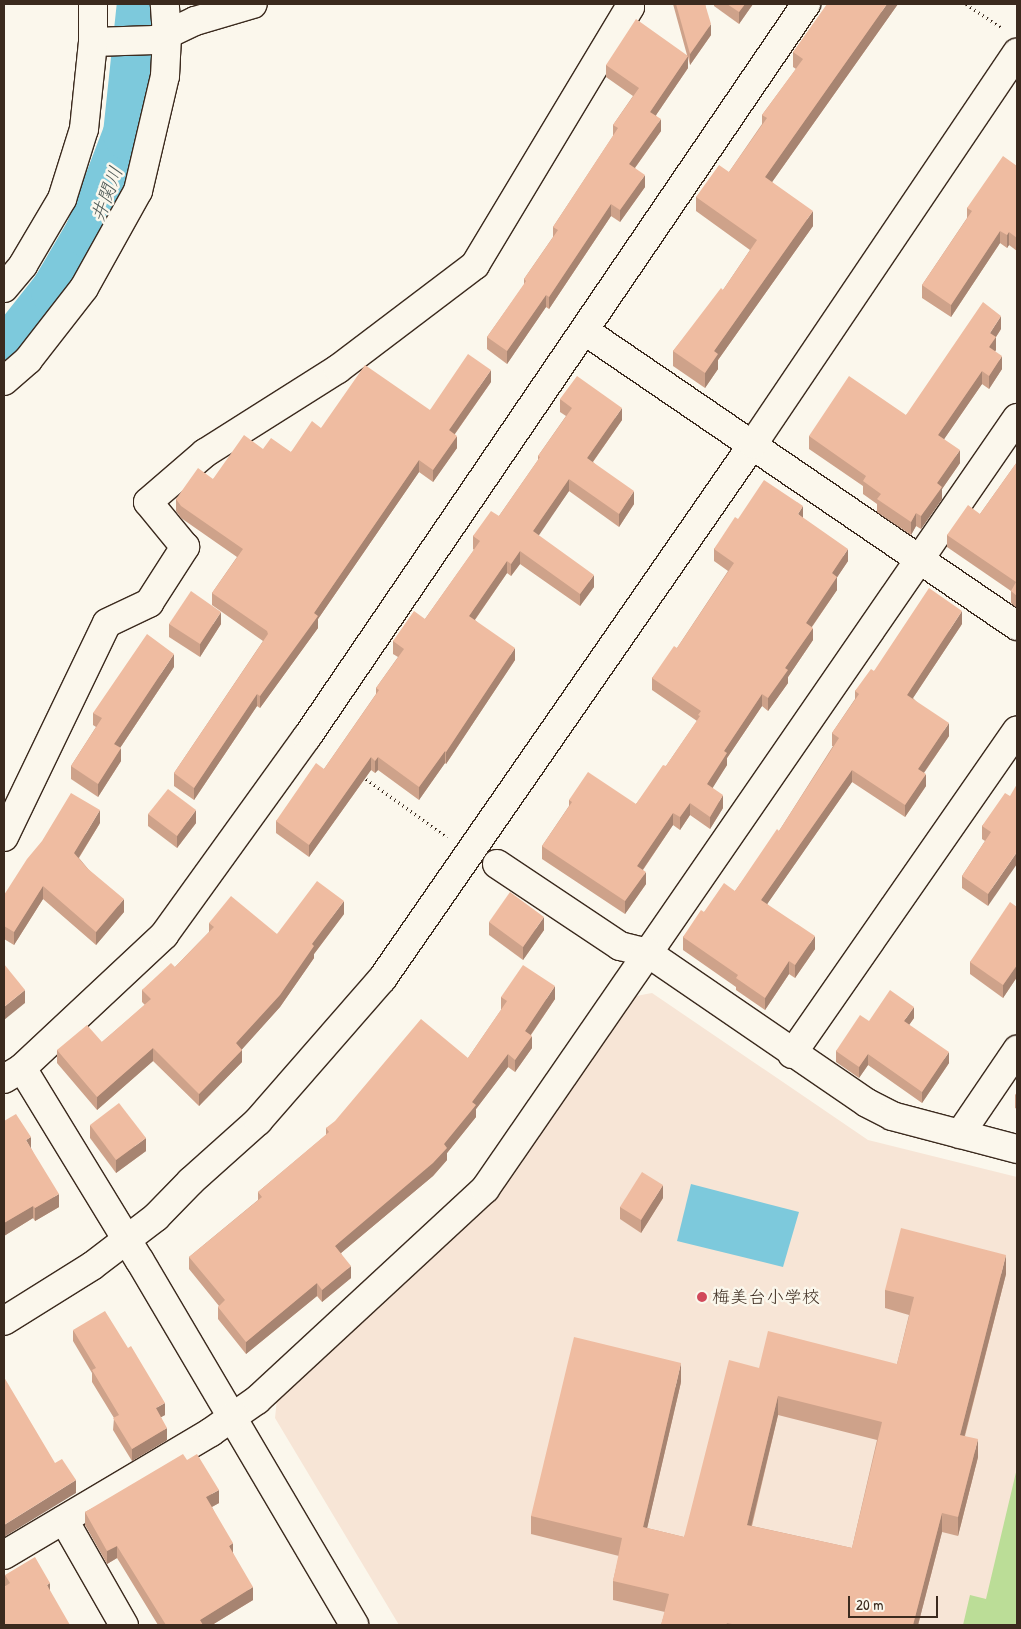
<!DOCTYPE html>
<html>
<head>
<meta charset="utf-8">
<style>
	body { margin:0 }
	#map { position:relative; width:1021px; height:1629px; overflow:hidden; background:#fbf7ec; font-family:"Patrick Hand","Klee One",sans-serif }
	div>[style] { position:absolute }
	.built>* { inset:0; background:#f7e5d6 }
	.green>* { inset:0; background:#bbdd97 }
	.water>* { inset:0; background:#7dc9dc }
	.river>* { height:54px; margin:-27px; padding:0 27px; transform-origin:27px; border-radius:27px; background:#7dc9dc }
	.path>* { height:3px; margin-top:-1.5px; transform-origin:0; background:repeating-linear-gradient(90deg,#3b2a1e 0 1px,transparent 0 5px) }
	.roads { filter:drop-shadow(1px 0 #3b2a1e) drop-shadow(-1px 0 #3b2a1e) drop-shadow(0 1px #3b2a1e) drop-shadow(0 -1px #3b2a1e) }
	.minor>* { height:28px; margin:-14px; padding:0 14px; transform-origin:14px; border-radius:14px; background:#fbf7ec }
	.wall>* { inset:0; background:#cea28a }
	.shaded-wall>* { inset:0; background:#a78471 }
	.building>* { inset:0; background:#efbca1 }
	.dots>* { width:14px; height:14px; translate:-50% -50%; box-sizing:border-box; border:2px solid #fbf7ec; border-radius:50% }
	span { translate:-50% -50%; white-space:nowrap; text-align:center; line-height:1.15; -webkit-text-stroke:5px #fbf7ec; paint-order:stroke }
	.poi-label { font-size:18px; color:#3b2a1e }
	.left { translate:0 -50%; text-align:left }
	.water-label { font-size:19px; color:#4f5a57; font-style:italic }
	.frame { position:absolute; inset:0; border:5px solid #3b2a1e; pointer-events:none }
	.scale { position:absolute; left:848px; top:1596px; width:90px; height:22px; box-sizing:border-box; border:2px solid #3b2a1e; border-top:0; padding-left:6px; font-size:15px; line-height:18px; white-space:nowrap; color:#3b2a1e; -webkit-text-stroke:4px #fbf7ec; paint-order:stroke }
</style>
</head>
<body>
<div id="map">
	<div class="built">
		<div style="clip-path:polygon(652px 993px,868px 1140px,1017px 1177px,1017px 1625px,399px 1625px,275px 1418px,277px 1399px,498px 1196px,636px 996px)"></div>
	</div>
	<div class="green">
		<div style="clip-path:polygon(1017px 1468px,1017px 1625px,963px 1625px,970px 1595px,986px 1599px)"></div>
	</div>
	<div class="water">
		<div style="clip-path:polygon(691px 1184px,799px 1212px,783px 1267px,677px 1241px)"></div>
	</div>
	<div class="river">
		<div style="left:4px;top:359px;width:87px;rotate:-51.5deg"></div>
		<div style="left:58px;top:291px;width:67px;rotate:-59.6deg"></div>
		<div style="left:92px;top:233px;width:106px;rotate:-69deg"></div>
		<div style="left:130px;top:134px;width:131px;rotate:-83.9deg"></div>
	</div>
	<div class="path">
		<div style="left:966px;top:4px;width:43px;rotate:33.7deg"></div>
		<div style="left:362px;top:776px;width:105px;rotate:35.7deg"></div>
	</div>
	<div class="roads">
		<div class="minor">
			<div style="left:93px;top:42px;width:62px;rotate:-1.8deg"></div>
			<div style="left:155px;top:40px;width:44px;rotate:-25.4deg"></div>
			<div style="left:195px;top:21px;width:60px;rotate:-16.3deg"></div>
			<div style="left:4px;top:288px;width:30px;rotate:-50deg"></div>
			<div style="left:23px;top:265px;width:77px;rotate:-59.4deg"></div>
			<div style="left:62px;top:199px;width:73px;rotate:-72.6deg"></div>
			<div style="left:84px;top:129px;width:87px;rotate:-84.1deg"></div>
			<div style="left:93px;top:42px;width:38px;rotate:-90deg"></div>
			<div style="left:585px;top:331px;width:523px;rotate:34.33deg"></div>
			<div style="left:4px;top:381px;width:32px;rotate:-41deg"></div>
			<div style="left:28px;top:360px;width:91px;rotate:-52.1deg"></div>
			<div style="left:84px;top:288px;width:111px;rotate:-60.9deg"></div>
			<div style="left:138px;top:191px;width:118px;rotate:-76.8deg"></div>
			<div style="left:165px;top:76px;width:40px;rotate:-87.1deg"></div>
			<div style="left:167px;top:36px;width:32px;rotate:-94deg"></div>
			<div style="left:4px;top:837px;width:237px;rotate:-64.3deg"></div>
			<div style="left:107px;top:623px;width:47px;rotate:-25.5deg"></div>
			<div style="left:149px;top:603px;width:67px;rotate:-57.3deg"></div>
			<div style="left:185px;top:547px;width:58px;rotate:-129.4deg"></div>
			<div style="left:148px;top:502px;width:75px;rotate:-40.7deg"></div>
			<div style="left:205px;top:453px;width:157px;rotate:-32.3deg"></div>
			<div style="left:338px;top:369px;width:172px;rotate:-37.2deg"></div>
			<div style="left:475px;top:265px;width:301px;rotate:-59deg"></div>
			<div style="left:630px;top:7px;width:3px;rotate:-108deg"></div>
			<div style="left:497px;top:864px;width:148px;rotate:33.7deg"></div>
			<div style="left:620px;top:946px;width:29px;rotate:14deg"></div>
			<div style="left:648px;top:953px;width:650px;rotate:-55.41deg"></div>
			<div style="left:792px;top:1054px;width:394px;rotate:-55.2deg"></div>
			<div style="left:22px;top:1068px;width:226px;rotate:58.6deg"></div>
			<div style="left:140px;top:1261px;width:422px;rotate:59.5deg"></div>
			<div style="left:4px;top:1079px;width:21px;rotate:-31deg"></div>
			<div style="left:22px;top:1068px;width:195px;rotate:-43.1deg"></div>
			<div style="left:164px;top:935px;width:244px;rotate:-54.2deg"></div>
			<div style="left:307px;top:737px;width:887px;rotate:-55.75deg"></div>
			<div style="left:960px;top:1134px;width:102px;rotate:-55.8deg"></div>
			<div style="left:4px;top:1321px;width:104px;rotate:-32deg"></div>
			<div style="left:92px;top:1266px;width:81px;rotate:-37.4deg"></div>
			<div style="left:156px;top:1217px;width:50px;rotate:-45.8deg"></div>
			<div style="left:191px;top:1181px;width:90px;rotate:-41.8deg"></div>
			<div style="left:258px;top:1121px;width:189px;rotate:-48.9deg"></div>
			<div style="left:382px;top:979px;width:651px;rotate:-55.26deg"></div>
			<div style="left:753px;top:444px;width:472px;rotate:-56deg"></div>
			<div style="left:64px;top:1520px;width:121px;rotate:60.3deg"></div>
			<div style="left:4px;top:1555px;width:241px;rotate:-30.7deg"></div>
			<div style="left:211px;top:1432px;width:56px;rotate:-34.8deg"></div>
			<div style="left:257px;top:1400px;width:311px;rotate:-42.8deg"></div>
			<div style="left:485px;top:1189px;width:287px;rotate:-55.4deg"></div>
			<div style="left:648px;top:953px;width:265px;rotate:34.4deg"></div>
			<div style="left:867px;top:1103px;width:28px;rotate:27deg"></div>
			<div style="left:892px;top:1116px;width:129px;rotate:14.8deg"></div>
		</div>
	</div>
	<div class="wall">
		<div style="clip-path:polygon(673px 4px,705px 4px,711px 35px,690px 65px,688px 57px,688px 68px,656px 115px,661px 131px,635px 168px,645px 187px,620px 222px,611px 216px,549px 309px,546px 307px,507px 364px,487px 349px,487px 337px,524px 285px,524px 279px,553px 237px,553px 227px,613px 136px,613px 125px,633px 96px,606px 77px,606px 65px,687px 55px)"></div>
		<div style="clip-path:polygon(714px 4px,753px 4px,739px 24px,714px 6px)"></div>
		<div style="clip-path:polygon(898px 4px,772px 182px,813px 226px,718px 360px,718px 369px,705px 388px,673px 366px,673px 351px,723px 290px,750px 250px,696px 211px,696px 197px,729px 172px,762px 124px,762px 115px,796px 69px,793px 67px,793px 52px)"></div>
		<div style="clip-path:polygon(1017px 166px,1017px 251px,1009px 245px,1007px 248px,1000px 243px,951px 317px,922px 298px,922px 285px,967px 218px,967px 208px)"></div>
		<div style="clip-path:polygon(1001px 329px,996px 337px,996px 350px,995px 351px,1002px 369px,989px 389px,982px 384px,944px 439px,960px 463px,942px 489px,942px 499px,921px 529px,916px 526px,911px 535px,877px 512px,877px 504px,863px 494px,863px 486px,809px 449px,809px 436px,906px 415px)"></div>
		<div style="clip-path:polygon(491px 382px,455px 434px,457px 448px,433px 482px,419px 472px,318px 619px,318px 628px,260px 708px,257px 706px,194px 800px,174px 786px,174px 773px,263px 641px,212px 605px,212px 593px,237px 557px,181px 518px,176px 511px,176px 499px,213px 479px,263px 449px,291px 452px,321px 428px,430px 410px)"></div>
		<div style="clip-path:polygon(560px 399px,622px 420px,593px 462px,634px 504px,619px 527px,569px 491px,538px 535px,594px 587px,580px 606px,520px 564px,511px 576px,507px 573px,475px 620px,515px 660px,446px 764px,445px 763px,419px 800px,378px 770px,375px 773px,371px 770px,309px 857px,276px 833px,276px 821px,324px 769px,376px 694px,376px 688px,398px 657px,393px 654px,393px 641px,425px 619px,474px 550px,473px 549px,473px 536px,499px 516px,538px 460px,538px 456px,566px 416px,560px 412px)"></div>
		<div style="clip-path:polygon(1017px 462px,1017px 608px,1011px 603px,1011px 591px,947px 547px,947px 535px,980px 514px)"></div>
		<div style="clip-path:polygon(803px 518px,848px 561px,837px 577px,837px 590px,812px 627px,813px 640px,788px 677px,788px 683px,768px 711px,762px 706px,727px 758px,727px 765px,712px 788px,723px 808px,710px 829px,690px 815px,680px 830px,673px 825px,643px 870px,646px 884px,625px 914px,542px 859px,542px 846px,569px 806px,569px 800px,636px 804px,666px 766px,697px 721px,652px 690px,652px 678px,677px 648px,728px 571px,714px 561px,714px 549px,738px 519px)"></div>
		<div style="clip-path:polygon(169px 624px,221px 624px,200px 657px,169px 637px)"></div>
		<div style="clip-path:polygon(962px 624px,913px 698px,949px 736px,924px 773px,926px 786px,905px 817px,852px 782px,767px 904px,815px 949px,795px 978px,789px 974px,765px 1010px,736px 990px,736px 987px,683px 950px,683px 937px,704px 912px,735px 891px,779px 831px,833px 746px,832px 746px,832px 733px,855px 699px,855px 691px,874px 671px)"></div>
		<div style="clip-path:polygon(174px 667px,120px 748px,121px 761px,98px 797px,71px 779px,71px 766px,96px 727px,93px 725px,93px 713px)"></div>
		<div style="clip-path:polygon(1010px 796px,988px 906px,962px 888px,962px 876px,985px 841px,982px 839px,982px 826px)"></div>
		<div style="clip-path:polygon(148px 814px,196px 823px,177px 848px,148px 826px)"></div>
		<div style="clip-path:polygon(100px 823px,79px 858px,124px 912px,96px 945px,43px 899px,14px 945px,4px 939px,4px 895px)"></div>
		<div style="clip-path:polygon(1017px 907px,1017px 977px,1003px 998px,970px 974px,970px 962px)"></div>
		<div style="clip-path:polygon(344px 914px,314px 954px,314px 958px,280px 1007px,242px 1049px,242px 1062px,199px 1106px,153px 1061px,97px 1110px,57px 1063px,57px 1050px,102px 1042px,145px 1005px,142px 1002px,142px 990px,175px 967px,209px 932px,209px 923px,277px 934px)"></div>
		<div style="clip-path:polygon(489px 922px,544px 930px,523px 960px,489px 935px)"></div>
		<div style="clip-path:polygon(501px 997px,555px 999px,531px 1035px,532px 1048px,515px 1072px,508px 1067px,476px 1109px,476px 1117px,447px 1153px,447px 1160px,433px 1176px,341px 1253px,351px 1278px,322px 1302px,317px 1296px,246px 1354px,218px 1319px,218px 1307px,219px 1306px,189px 1269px,189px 1257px,258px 1200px,258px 1192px,326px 1135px,326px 1128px,468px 1058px,501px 1010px)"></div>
		<div style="clip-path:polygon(914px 1018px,909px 1025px,949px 1063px,922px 1103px,868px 1065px,859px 1078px,836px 1062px,836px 1051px,869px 1021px)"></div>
		<div style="clip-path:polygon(1017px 1092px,1017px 1109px,1015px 1108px,1015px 1095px)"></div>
		<div style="clip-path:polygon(4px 1121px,31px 1148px,59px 1207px,35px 1221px,33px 1218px,4px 1236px)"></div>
		<div style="clip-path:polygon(90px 1125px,146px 1151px,116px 1173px,90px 1138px)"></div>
		<div style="clip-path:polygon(663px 1198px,641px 1233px,620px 1219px,620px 1207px)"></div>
		<div style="clip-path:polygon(evenodd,1006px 1274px,965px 1436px,978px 1457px,958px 1536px,942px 1532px,918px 1625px,661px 1625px,665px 1612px,613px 1600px,613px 1581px,619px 1556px,531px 1534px,531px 1516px,681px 1382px,647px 1528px,684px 1537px,759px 1368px,897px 1364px,909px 1315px,885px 1308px,885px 1290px,1006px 1274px,778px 1415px,877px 1440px,852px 1548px,752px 1526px,778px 1415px)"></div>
		<div style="clip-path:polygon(73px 1330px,165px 1415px,161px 1417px,167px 1440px,132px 1461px,113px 1430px,114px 1418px,92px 1382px,92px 1373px,73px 1341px)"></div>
		<div style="clip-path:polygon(187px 1460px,219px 1503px,212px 1507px,233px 1553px,253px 1600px,212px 1625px,158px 1625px,117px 1558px,107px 1564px,85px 1525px,85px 1512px)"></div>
		<div style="clip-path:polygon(5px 1575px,50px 1591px,5px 1586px)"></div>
	</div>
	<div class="shaded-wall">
		<div style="clip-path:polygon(745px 4px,753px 4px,739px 24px,739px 12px)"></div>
		<div style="clip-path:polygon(887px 4px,898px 4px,765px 192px,765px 177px)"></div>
		<div style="clip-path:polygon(711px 24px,711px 35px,690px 65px,690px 54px)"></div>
		<div style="clip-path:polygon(688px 56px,688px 68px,650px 124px,650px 112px)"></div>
		<div style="clip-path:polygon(661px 119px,661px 131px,629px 176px,629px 164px)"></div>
		<div style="clip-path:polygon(645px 175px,645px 187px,620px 222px,620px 210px)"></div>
		<div style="clip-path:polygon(611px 204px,611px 216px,549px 309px,549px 297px)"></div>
		<div style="clip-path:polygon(813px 211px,813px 226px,718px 360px,718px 369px,705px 388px,705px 373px,714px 351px)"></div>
		<div style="clip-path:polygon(1000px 231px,1000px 243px,951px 317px,951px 305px)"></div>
		<div style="clip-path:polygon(1009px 232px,1009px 245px,1007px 248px,1007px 235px)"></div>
		<div style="clip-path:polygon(546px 295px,546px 307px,507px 364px,507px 351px)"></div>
		<div style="clip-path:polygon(1001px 316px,1001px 329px,990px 346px,990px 333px)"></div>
		<div style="clip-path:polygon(996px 337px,996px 350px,989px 360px,989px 347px)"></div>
		<div style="clip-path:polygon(1002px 356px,1002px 369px,989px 389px,989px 376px)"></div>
		<div style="clip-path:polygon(491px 370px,491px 382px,449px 442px,449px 430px)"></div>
		<div style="clip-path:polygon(982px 371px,982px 384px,938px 448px,938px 435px)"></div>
		<div style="clip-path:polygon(622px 408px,622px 420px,587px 470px,587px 458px)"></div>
		<div style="clip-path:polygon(457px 436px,457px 448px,433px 482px,433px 470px)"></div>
		<div style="clip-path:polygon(960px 450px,960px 463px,942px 489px,942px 499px,921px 529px,921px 516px,937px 483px)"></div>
		<div style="clip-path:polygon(419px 460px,419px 472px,318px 619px,318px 628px,260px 708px,260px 696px,314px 613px)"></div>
		<div style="clip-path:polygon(569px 479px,569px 491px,533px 544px,533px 531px)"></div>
		<div style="clip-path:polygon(634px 491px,634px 504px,619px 527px,619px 514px)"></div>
		<div style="clip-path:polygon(803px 506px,803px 519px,798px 514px)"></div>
		<div style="clip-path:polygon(916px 513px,916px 526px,911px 535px,911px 522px)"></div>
		<div style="clip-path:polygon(848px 549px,848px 561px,834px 582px,837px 577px,837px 590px,806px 635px,806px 623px,832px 573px)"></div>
		<div style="clip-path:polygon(520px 551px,520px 564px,511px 576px,511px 564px)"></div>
		<div style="clip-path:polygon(507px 561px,507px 573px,469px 628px,469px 616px)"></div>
		<div style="clip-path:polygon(594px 575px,594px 587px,580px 606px,580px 594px)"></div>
		<div style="clip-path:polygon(962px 611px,962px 624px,907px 707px,907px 695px)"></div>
		<div style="clip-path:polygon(221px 612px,221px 624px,200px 657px,200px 644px)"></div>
		<div style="clip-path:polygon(813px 628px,813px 640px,788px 677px,788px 683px,768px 711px,768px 698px,785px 668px)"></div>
		<div style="clip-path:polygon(515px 648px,515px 660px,446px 764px,446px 752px)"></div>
		<div style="clip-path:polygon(174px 654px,174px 667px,114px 757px,114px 744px)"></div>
		<div style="clip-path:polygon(257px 694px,257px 706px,194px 800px,194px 788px)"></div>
		<div style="clip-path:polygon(762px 694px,762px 706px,727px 758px,727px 765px,707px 797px,707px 784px,724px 751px)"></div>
		<div style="clip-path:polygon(949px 723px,949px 736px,918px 781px,918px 769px)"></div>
		<div style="clip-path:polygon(121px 748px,121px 761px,98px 797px,98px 784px)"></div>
		<div style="clip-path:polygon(445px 751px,445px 763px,419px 800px,419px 787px)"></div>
		<div style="clip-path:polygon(371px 757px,371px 770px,309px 857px,309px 845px)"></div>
		<div style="clip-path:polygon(378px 757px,378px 770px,375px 773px,375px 761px)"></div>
		<div style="clip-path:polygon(852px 770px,852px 782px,761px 913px,761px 900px)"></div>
		<div style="clip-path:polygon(926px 774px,926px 786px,905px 817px,905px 805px)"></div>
		<div style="clip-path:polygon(723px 795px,723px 808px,710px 829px,710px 817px)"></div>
		<div style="clip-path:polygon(690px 803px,690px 815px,680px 830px,680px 817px)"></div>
		<div style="clip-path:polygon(100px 810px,100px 823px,74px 865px,74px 853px)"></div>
		<div style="clip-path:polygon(196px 810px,196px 823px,177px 848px,177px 836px)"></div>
		<div style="clip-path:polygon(673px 813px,673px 825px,637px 878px,637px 866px)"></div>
		<div style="clip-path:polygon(1017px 852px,1017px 864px,988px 906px,988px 894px)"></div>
		<div style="clip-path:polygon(646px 872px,646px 884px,625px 914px,625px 901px)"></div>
		<div style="clip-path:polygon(43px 886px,43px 899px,14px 945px,14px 932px)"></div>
		<div style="clip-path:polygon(124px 899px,124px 912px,96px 945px,96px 932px)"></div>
		<div style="clip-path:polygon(344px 901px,344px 914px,314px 954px,314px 958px,280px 1007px,236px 1056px,236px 1043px)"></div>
		<div style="clip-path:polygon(544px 917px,544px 930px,523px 960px,523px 947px)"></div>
		<div style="clip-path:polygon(815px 936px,815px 949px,795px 978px,795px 965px)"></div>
		<div style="clip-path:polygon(789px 961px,789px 974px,765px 1010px,765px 998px)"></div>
		<div style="clip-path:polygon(1017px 965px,1017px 977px,1003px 998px,1003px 985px)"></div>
		<div style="clip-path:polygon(555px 986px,555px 999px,525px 1043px,525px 1031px)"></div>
		<div style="clip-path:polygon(25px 990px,25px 1003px,4px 1020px,4px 1007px)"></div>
		<div style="clip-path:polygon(914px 1007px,914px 1018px,904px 1032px,904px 1021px)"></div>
		<div style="clip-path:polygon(532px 1036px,532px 1048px,515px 1072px,515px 1060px)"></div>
		<div style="clip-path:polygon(153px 1048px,153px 1061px,97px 1110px,97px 1097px)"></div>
		<div style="clip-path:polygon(242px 1050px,242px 1062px,199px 1106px,199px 1094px)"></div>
		<div style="clip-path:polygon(949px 1052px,949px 1063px,922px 1103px,922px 1092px)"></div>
		<div style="clip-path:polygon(508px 1054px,508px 1067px,476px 1109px,476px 1117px,447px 1153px,447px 1160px,433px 1176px,335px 1258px,335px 1246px,444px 1144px,472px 1102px)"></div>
		<div style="clip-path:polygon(868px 1054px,868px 1065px,859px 1078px,859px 1067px)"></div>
		<div style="clip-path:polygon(31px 1137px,31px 1149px,26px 1140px)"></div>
		<div style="clip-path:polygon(146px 1138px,146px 1151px,116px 1173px,116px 1160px)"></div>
		<div style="clip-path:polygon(663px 1185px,663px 1198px,641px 1233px,641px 1220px)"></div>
		<div style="clip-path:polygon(59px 1194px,59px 1207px,35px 1221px,35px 1208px)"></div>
		<div style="clip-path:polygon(33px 1206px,33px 1218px,4px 1236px,4px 1223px)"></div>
		<div style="clip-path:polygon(1006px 1255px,1006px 1274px,960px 1453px,960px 1435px)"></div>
		<div style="clip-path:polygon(351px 1266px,351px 1278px,322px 1302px,322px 1290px)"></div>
		<div style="clip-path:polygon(317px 1283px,317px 1296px,246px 1354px,246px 1342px)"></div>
		<div style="clip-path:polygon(681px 1363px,681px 1382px,643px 1546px,643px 1527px)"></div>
		<div style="clip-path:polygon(778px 1396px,778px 1415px,747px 1543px,747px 1525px)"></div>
		<div style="clip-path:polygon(165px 1403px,165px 1415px,156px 1420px,156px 1408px)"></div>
		<div style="clip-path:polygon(167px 1428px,167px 1440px,132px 1461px,132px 1449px)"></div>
		<div style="clip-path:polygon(978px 1439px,978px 1457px,958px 1536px,958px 1517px)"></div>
		<div style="clip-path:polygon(76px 1480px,76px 1493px,4px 1537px,4px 1525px)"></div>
		<div style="clip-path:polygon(219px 1490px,219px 1503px,206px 1510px,206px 1497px)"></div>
		<div style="clip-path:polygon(942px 1513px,942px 1532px,918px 1625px,913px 1625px)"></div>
		<div style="clip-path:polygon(233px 1543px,233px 1556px,229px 1546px)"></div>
		<div style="clip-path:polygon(117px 1546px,117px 1558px,107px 1564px,107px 1551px)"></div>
		<div style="clip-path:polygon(50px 1583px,50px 1595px,47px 1585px)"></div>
		<div style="clip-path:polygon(253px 1587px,253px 1600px,212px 1625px,200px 1625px,200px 1620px)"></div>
	</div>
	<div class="building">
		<div style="clip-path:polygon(676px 4px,705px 4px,711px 24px,690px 54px)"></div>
		<div style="clip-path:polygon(727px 4px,745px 4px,739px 12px)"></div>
		<div style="clip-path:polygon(827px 4px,887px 4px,765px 177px,813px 211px,714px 351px,718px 354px,705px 373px,673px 351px,721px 288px,723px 290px,757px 240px,696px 197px,719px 165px,729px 172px,767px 118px,762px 115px,803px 59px,793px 52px)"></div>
		<div style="clip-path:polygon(636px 19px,688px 56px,650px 112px,661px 119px,629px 164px,645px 175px,620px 210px,611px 204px,549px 297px,546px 295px,507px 351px,487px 337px,526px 281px,524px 279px,558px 230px,553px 227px,618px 128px,613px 125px,639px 88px,606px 65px)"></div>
		<div style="clip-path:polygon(1003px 156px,1017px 166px,1017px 238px,1009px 232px,1007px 235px,1000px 231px,951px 305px,922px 285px,972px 211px,967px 208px)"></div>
		<div style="clip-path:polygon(983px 302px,1001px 316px,990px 333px,996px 337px,989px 347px,1002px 356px,989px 376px,982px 371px,938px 435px,960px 450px,937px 483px,942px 487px,921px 516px,916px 513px,911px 522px,877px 499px,881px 494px,863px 481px,866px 476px,809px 436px,849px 376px,906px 415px)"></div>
		<div style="clip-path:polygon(468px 354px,491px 370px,449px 430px,457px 436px,433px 470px,419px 460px,314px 613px,318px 616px,260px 696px,257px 694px,194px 788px,174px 773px,268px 634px,267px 631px,212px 593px,243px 549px,181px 506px,176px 499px,198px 468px,213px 479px,244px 435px,263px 449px,271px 438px,291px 452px,312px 421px,321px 428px,365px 365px,430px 410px)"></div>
		<div style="clip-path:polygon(577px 376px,622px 408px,587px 458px,634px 491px,619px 514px,569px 479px,533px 531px,594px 575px,580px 594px,520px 551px,511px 564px,507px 561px,469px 616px,515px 648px,446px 752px,445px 751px,419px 787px,378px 757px,375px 761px,371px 757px,309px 845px,276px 821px,316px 763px,324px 769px,379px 690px,376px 688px,404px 649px,393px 641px,414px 611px,425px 619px,480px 541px,473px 536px,491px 511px,499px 516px,540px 457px,538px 456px,572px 408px,560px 399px)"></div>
		<div style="clip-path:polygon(1017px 462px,1017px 596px,1011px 591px,1016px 582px,947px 535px,968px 505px,980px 514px)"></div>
		<div style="clip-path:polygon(764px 480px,803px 506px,798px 514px,848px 549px,832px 573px,837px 577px,806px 623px,813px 628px,785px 668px,788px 670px,768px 698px,762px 694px,724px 751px,727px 753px,707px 784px,723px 795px,710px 817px,690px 803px,680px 817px,673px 813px,637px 866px,646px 872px,625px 901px,542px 846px,572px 802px,569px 800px,588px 772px,636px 804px,663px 765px,666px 766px,700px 716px,698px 715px,701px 711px,652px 678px,674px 646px,677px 648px,734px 563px,714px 549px,735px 517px,738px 519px)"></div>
		<div style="clip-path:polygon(929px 588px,962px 611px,907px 695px,949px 723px,918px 769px,926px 774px,905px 805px,852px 770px,761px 900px,815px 936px,795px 965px,789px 961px,765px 998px,736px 978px,738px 975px,683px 937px,701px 910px,704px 912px,724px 883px,735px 891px,777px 829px,779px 831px,839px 738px,832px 733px,859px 694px,855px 691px,871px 669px,874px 671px)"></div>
		<div style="clip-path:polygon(191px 591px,221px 612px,200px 644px,169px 624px)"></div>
		<div style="clip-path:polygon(147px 634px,174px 654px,114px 744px,121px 748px,98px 784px,71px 766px,102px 718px,93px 713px)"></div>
		<div style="clip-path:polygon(1017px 784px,1017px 852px,988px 894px,962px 876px,991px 832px,982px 826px,1005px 793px,1010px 796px)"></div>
		<div style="clip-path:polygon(168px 789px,196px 810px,177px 836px,148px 814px)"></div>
		<div style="clip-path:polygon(71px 793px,100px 810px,74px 853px,87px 868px,124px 899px,96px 932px,43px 886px,14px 932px,4px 926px,4px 895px,27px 859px,42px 841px)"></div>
		<div style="clip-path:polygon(317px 881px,344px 901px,312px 944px,314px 946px,280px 995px,236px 1043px,242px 1050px,199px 1094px,153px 1048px,97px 1097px,57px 1050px,87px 1025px,102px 1042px,151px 999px,142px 990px,171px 963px,175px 967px,214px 927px,209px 923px,231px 896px,277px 934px)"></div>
		<div style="clip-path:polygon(510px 892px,544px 917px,523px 947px,489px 922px)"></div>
		<div style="clip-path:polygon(1010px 902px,1017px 907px,1017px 965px,1003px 985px,970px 962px)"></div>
		<div style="clip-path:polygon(4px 964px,25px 990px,4px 1007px)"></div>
		<div style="clip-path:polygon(523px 965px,555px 986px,525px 1031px,532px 1036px,515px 1060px,508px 1054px,472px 1102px,476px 1105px,444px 1144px,447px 1148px,433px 1163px,335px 1246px,351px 1266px,322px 1290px,317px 1283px,246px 1342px,218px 1307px,225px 1300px,189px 1257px,262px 1197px,258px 1192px,329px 1132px,326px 1128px,335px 1121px,421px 1019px,468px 1058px,507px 1001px,501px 997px)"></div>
		<div style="clip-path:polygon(890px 990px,914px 1007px,904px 1021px,949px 1052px,922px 1092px,868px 1054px,859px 1067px,836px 1051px,860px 1015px,869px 1021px)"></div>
		<div style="clip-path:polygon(119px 1103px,146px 1138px,116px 1160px,90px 1125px)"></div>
		<div style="clip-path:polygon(16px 1114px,31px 1137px,26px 1140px,59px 1194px,35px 1208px,33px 1206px,4px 1223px,4px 1121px)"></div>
		<div style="clip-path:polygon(642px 1172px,663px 1185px,641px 1220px,620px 1207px)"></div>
		<div style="clip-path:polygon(evenodd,901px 1228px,1006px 1255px,960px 1435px,978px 1439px,958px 1517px,942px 1513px,913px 1625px,737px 1625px,727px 1623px,726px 1625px,661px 1625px,669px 1594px,613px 1581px,622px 1538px,531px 1516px,574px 1337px,681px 1363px,643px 1527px,684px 1537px,729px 1360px,759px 1368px,768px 1331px,897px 1364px,914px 1297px,885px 1290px,901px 1228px,778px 1396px,882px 1422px,852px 1548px,747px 1525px,778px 1396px)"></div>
		<div style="clip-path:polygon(105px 1311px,128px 1348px,131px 1346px,165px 1403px,156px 1408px,167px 1428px,132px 1449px,113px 1418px,119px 1415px,92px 1370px,96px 1368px,73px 1330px)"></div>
		<div style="clip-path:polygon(4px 1377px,55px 1463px,62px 1459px,76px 1480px,4px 1525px)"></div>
		<div style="clip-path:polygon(183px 1454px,187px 1460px,197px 1454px,219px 1490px,206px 1497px,233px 1543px,229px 1546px,253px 1587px,200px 1620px,203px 1625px,166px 1625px,117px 1546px,107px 1551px,85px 1512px)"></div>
		<div style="clip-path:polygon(35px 1557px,50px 1583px,47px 1585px,70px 1625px,4px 1625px,4px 1587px,10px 1583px,5px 1575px)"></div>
	</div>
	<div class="dots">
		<div style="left:702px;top:1297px;background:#d1495b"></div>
	</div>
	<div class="poi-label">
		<span class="left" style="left:712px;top:1297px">梅美台小学校</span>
	</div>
	<div class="water-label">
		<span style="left:107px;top:194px;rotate:-69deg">井関川</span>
	</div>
	<div class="frame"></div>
	<div class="scale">20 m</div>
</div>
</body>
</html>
